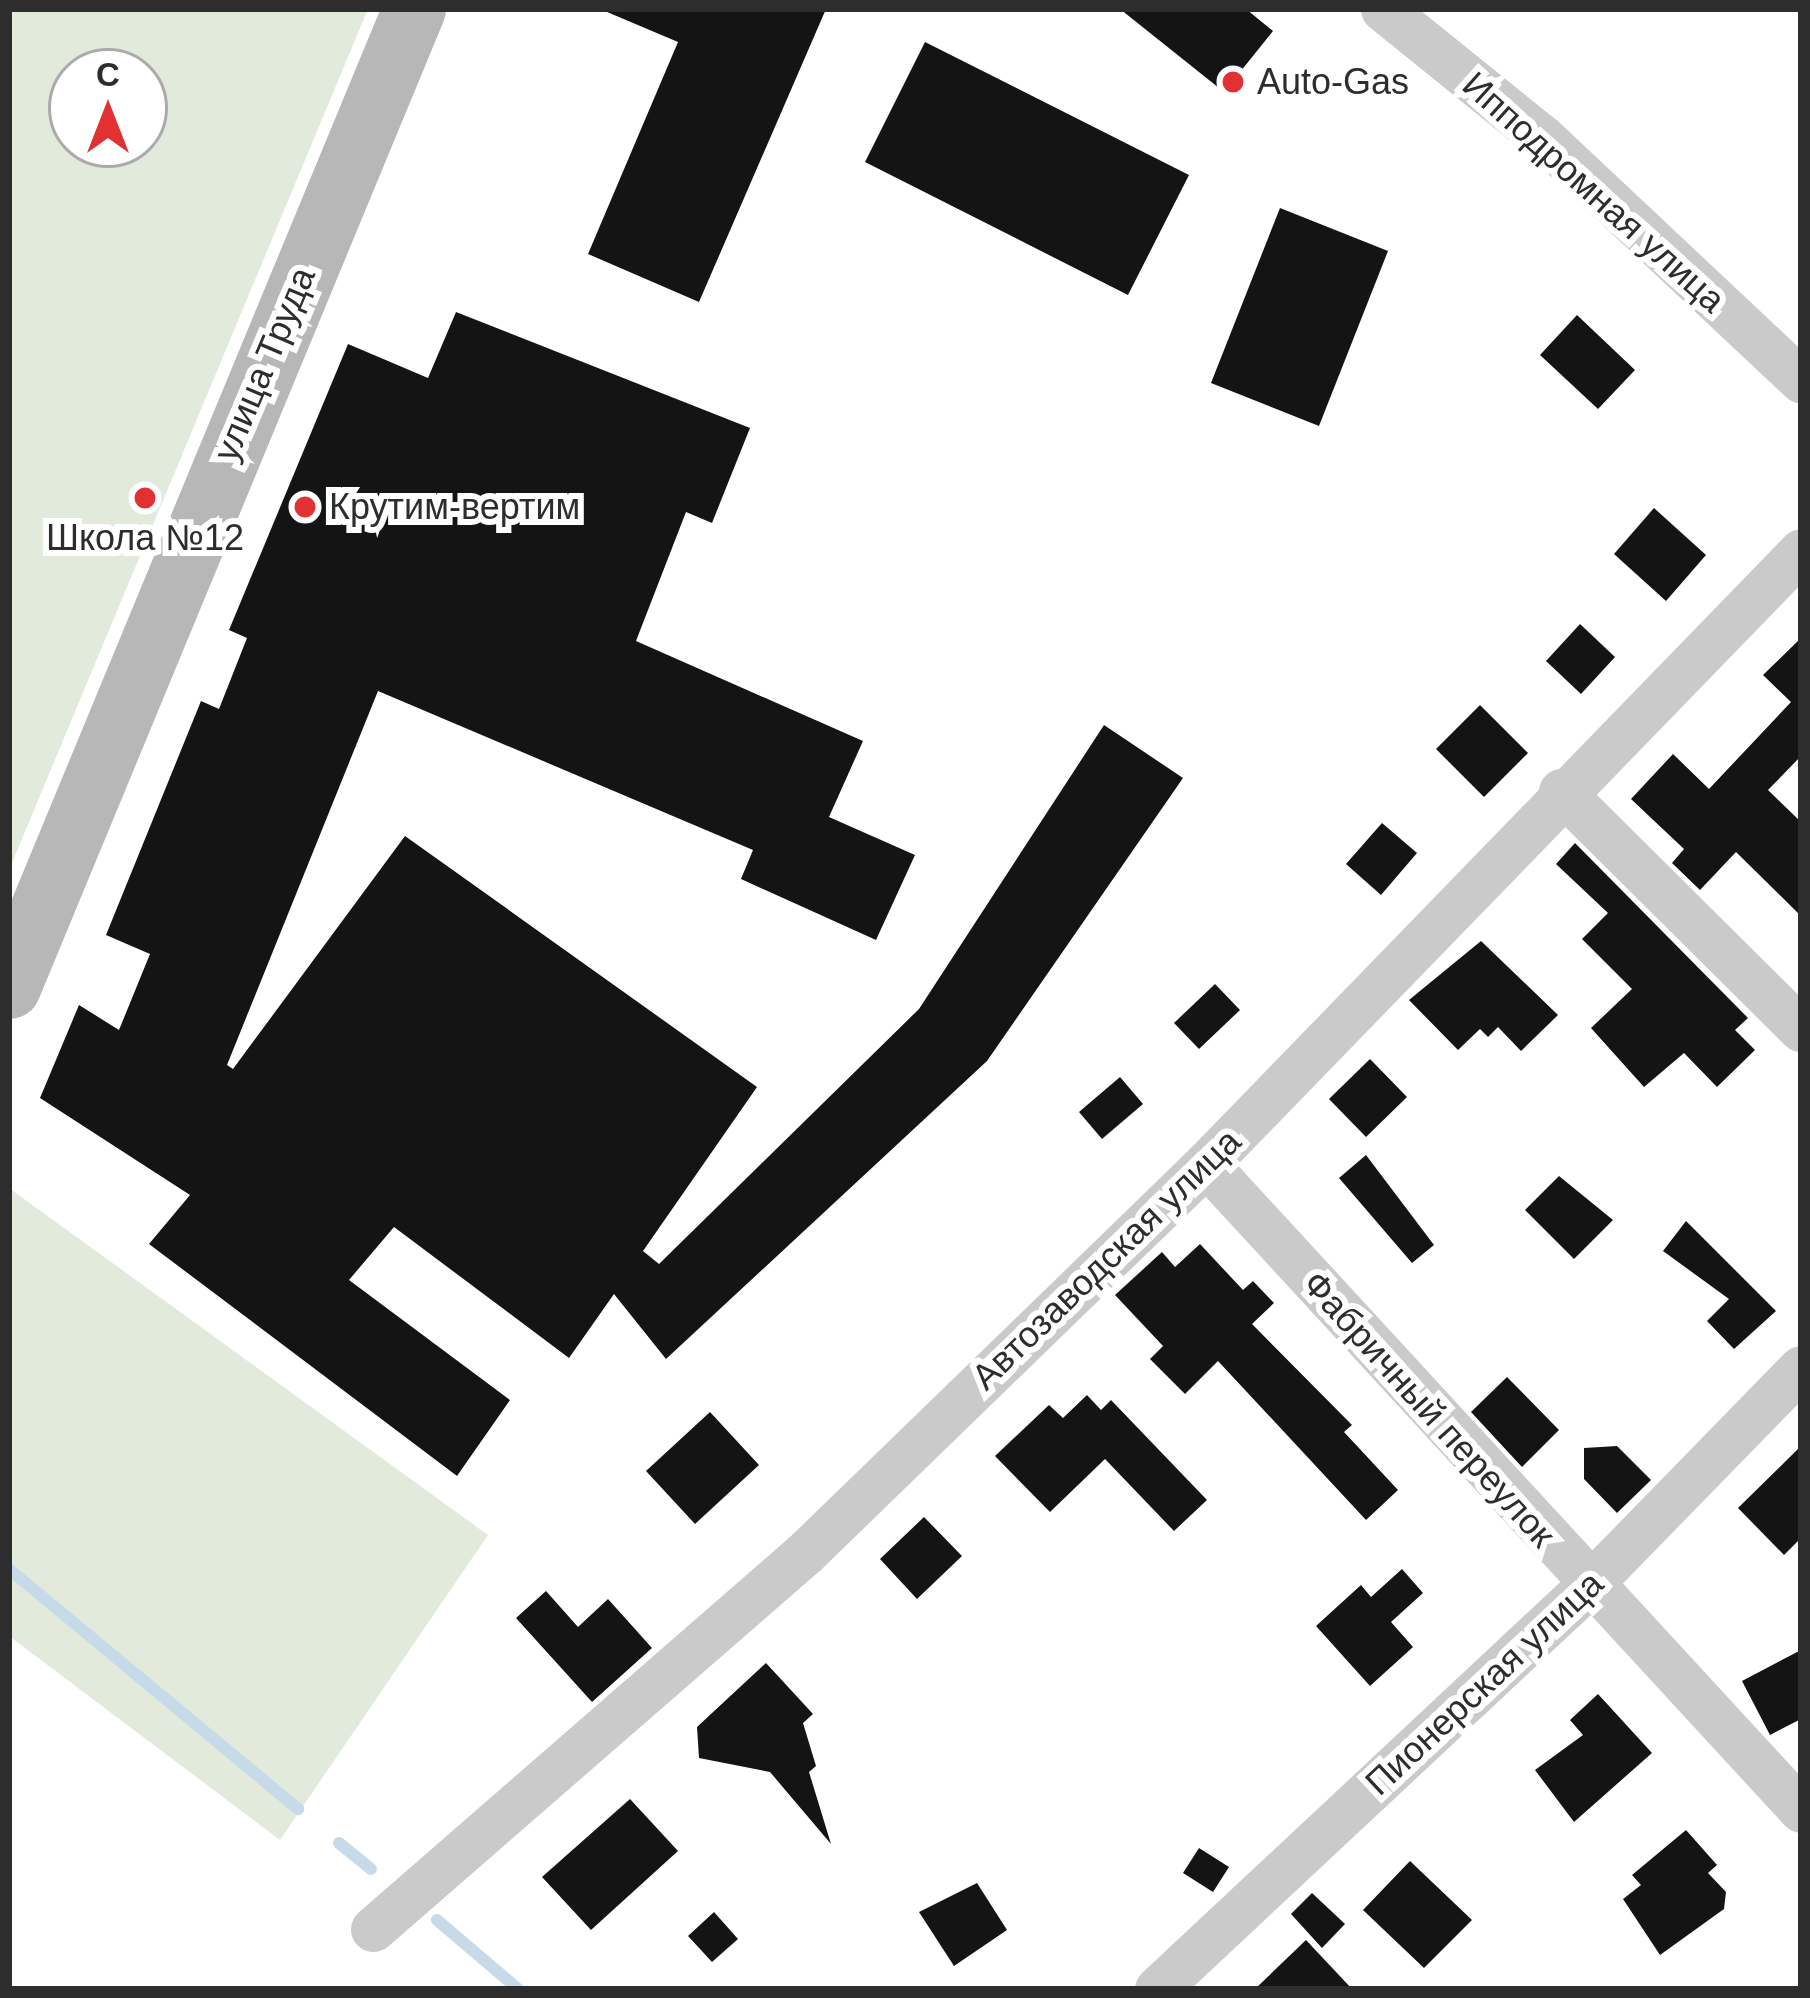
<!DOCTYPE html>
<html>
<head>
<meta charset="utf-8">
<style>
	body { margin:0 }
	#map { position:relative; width:1810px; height:1998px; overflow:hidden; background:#fff; font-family:Helvetica,sans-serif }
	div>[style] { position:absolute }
	.green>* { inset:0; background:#e2ebdb }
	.stream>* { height:12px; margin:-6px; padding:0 6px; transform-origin:6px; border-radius:6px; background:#c7daea }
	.building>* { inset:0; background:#141414 }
	.street>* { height:45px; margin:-22.5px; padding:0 22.5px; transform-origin:22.5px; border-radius:22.5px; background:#cacaca }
	.secondary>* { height:63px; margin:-31.5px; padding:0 31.5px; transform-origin:31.5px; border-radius:31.5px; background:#b7b7b7 }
	.dots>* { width:33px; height:33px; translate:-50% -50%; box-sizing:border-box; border:6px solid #fff; border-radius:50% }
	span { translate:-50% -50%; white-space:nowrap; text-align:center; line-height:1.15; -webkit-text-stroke:12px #fff; paint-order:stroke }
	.poi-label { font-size:36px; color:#2d2d2d }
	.left { translate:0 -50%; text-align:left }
	.street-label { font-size:36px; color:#2d2d2d }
	.frame { position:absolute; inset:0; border:12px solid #2d2d2d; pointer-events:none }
	.north { position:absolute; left:48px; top:48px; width:120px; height:120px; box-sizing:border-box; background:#fff; border:3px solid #ababab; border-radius:50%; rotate:0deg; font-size:33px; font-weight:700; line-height:48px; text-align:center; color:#2d2d2d }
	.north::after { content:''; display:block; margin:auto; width:42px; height:54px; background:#e23132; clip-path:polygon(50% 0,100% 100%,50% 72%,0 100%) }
</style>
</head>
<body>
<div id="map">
	<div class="green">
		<div style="clip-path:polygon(evenodd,9px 9px,368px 9px,9px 870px,9px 9px,72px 72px,144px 72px,144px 144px,72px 144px,72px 72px)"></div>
		<div style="clip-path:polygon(9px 1188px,488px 1535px,280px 1840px,9px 1636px)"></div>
	</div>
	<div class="stream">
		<div style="left:9px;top:1569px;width:376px;rotate:39.7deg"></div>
		<div style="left:339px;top:1843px;width:41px;rotate:39.1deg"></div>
		<div style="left:437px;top:1920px;width:106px;rotate:40.4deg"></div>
	</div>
	<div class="building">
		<div style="clip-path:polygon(600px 9px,826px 9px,699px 302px,588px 254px,678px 42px)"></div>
		<div style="clip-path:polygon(1120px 9px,1246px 9px,1273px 31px,1224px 92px)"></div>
		<div style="clip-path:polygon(925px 42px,1189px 175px,1128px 295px,865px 162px)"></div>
		<div style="clip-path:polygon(1280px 208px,1388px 251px,1319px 426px,1211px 383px)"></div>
		<div style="clip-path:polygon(456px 312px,750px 428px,712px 523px,686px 512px,636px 641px,863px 741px,829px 817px,915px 855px,876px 940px,741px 879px,753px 850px,378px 691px,227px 1065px,233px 1069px,405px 836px,757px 1087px,643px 1251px,659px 1264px,919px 1009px,1104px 725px,1183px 778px,987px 1061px,666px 1359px,614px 1294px,569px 1358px,394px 1227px,349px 1280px,510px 1400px,457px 1476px,149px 1244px,190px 1195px,40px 1098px,79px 1005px,119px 1030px,150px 954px,106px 935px,201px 701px,219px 709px,247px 638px,229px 630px,348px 344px,428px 378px)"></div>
		<div style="clip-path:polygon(1577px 315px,1635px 370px,1598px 409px,1540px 355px)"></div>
		<div style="clip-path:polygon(1654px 508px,1706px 555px,1666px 601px,1614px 554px)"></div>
		<div style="clip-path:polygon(1580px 624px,1615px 657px,1581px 694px,1546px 661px)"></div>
		<div style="clip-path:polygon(1801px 638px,1801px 756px,1768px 790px,1801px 822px,1801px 916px,1736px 852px,1700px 890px,1672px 863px,1684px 849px,1631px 799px,1673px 754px,1709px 789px,1791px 702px,1763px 675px)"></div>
		<div style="clip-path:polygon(1480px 705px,1528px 753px,1484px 797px,1436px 749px)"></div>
		<div style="clip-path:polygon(1382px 823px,1417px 853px,1381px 895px,1346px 864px)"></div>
		<div style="clip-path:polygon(1575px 843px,1748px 1018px,1735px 1030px,1755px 1050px,1717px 1087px,1684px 1053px,1644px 1087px,1591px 1028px,1632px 989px,1582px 939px,1608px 913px,1556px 864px)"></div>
		<div style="clip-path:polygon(1481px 941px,1558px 1015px,1521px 1051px,1498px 1027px,1488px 1037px,1480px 1029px,1458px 1050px,1409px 1000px)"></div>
		<div style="clip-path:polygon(1215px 984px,1240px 1010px,1199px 1049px,1174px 1023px)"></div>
		<div style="clip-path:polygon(1370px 1059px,1407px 1097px,1366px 1137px,1329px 1099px)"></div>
		<div style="clip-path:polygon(1120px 1077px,1143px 1104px,1102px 1139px,1079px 1112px)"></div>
		<div style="clip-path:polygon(1366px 1155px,1434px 1245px,1412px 1263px,1339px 1178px)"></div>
		<div style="clip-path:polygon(1559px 1176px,1613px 1220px,1574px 1259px,1525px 1210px)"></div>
		<div style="clip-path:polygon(1686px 1221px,1776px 1311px,1734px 1349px,1707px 1321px,1729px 1299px,1663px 1251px)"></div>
		<div style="clip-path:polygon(1200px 1244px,1243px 1290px,1253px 1281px,1274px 1303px,1252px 1324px,1352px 1425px,1344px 1432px,1398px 1490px,1366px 1520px,1218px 1361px,1185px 1394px,1150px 1359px,1163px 1346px,1115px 1295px,1162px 1252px,1175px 1267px)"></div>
		<div style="clip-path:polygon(1507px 1377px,1559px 1430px,1522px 1467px,1471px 1412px)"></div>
		<div style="clip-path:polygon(1087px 1395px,1101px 1410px,1111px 1400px,1207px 1500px,1174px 1531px,1105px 1459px,1050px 1512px,995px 1456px,1049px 1405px,1063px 1418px)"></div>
		<div style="clip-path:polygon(710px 1412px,759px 1465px,695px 1524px,646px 1471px)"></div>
		<div style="clip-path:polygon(1617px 1446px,1651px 1480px,1617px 1513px,1584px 1479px,1584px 1448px)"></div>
		<div style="clip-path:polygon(1801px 1446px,1801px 1538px,1784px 1555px,1738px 1508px)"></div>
		<div style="clip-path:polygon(924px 1517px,962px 1556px,917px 1599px,880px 1559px)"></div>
		<div style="clip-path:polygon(1402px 1569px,1423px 1593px,1391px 1622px,1413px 1647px,1370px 1686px,1316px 1626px,1361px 1585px,1371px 1597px)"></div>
		<div style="clip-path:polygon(546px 1591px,578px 1627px,608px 1599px,652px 1648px,592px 1702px,516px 1618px)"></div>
		<div style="clip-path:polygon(1801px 1650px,1801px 1719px,1770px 1735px,1742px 1681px)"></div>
		<div style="clip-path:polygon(766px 1663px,813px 1714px,803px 1723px,816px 1766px,809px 1772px,831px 1844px,770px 1772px,699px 1758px,697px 1727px)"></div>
		<div style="clip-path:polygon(1598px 1694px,1652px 1753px,1574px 1822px,1535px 1770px,1583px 1735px,1570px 1720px)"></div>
		<div style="clip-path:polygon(630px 1799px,678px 1851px,591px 1930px,542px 1877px)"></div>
		<div style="clip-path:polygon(1686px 1830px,1717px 1865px,1708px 1873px,1726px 1892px,1724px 1909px,1660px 1955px,1623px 1899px,1641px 1885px,1632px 1875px)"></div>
		<div style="clip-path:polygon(1199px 1848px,1229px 1867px,1213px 1892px,1183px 1873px)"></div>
		<div style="clip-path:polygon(1410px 1861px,1472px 1920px,1424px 1968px,1363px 1910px)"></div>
		<div style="clip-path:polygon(977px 1883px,1007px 1930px,954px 1966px,919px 1912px)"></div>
		<div style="clip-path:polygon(1312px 1893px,1345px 1924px,1322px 1948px,1291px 1914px)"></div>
		<div style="clip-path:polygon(714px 1912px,738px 1939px,712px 1962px,688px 1936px)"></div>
		<div style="clip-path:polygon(1306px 1940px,1352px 1989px,1255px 1989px)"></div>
	</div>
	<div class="street">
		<div style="left:1383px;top:9px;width:206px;rotate:38.9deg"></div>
		<div style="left:1543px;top:138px;width:354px;rotate:43.2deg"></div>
		<div style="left:1561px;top:791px;width:338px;rotate:44.8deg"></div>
		<div style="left:1206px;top:1164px;width:878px;rotate:47.35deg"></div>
		<div style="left:373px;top:1929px;width:573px;rotate:-41.04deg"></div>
		<div style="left:805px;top:1553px;width:559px;rotate:-44.13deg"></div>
		<div style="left:1206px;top:1164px;width:854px;rotate:-45.85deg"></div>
		<div style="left:1157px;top:1989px;width:591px;rotate:-43.08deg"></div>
		<div style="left:1589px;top:1585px;width:303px;rotate:-45.7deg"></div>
	</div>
	<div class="secondary">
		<div style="left:9px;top:987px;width:1059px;rotate:-67.51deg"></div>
	</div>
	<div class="dots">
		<div style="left:1233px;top:82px;background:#e23132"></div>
		<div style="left:145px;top:498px;background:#e23132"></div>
		<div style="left:305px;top:507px;background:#e23132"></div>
	</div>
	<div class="poi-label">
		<span class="left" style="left:1257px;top:82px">Auto-Gas</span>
		<span class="left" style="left:329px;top:507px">Крутим-вертим</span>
		<span style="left:145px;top:538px">Школа №12</span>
	</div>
	<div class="street-label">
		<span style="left:1594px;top:192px;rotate:42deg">Ипподромная улица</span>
		<span style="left:264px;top:364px;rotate:-67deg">улица Труда</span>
		<span style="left:1106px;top:1259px;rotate:-44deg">Автозаводская улица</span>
		<span style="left:1429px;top:1409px;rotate:48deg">Фабричный переулок</span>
		<span style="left:1484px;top:1683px;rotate:-43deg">Пионерская улица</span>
	</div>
	<div class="frame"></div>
	<div class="north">С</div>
</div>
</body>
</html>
